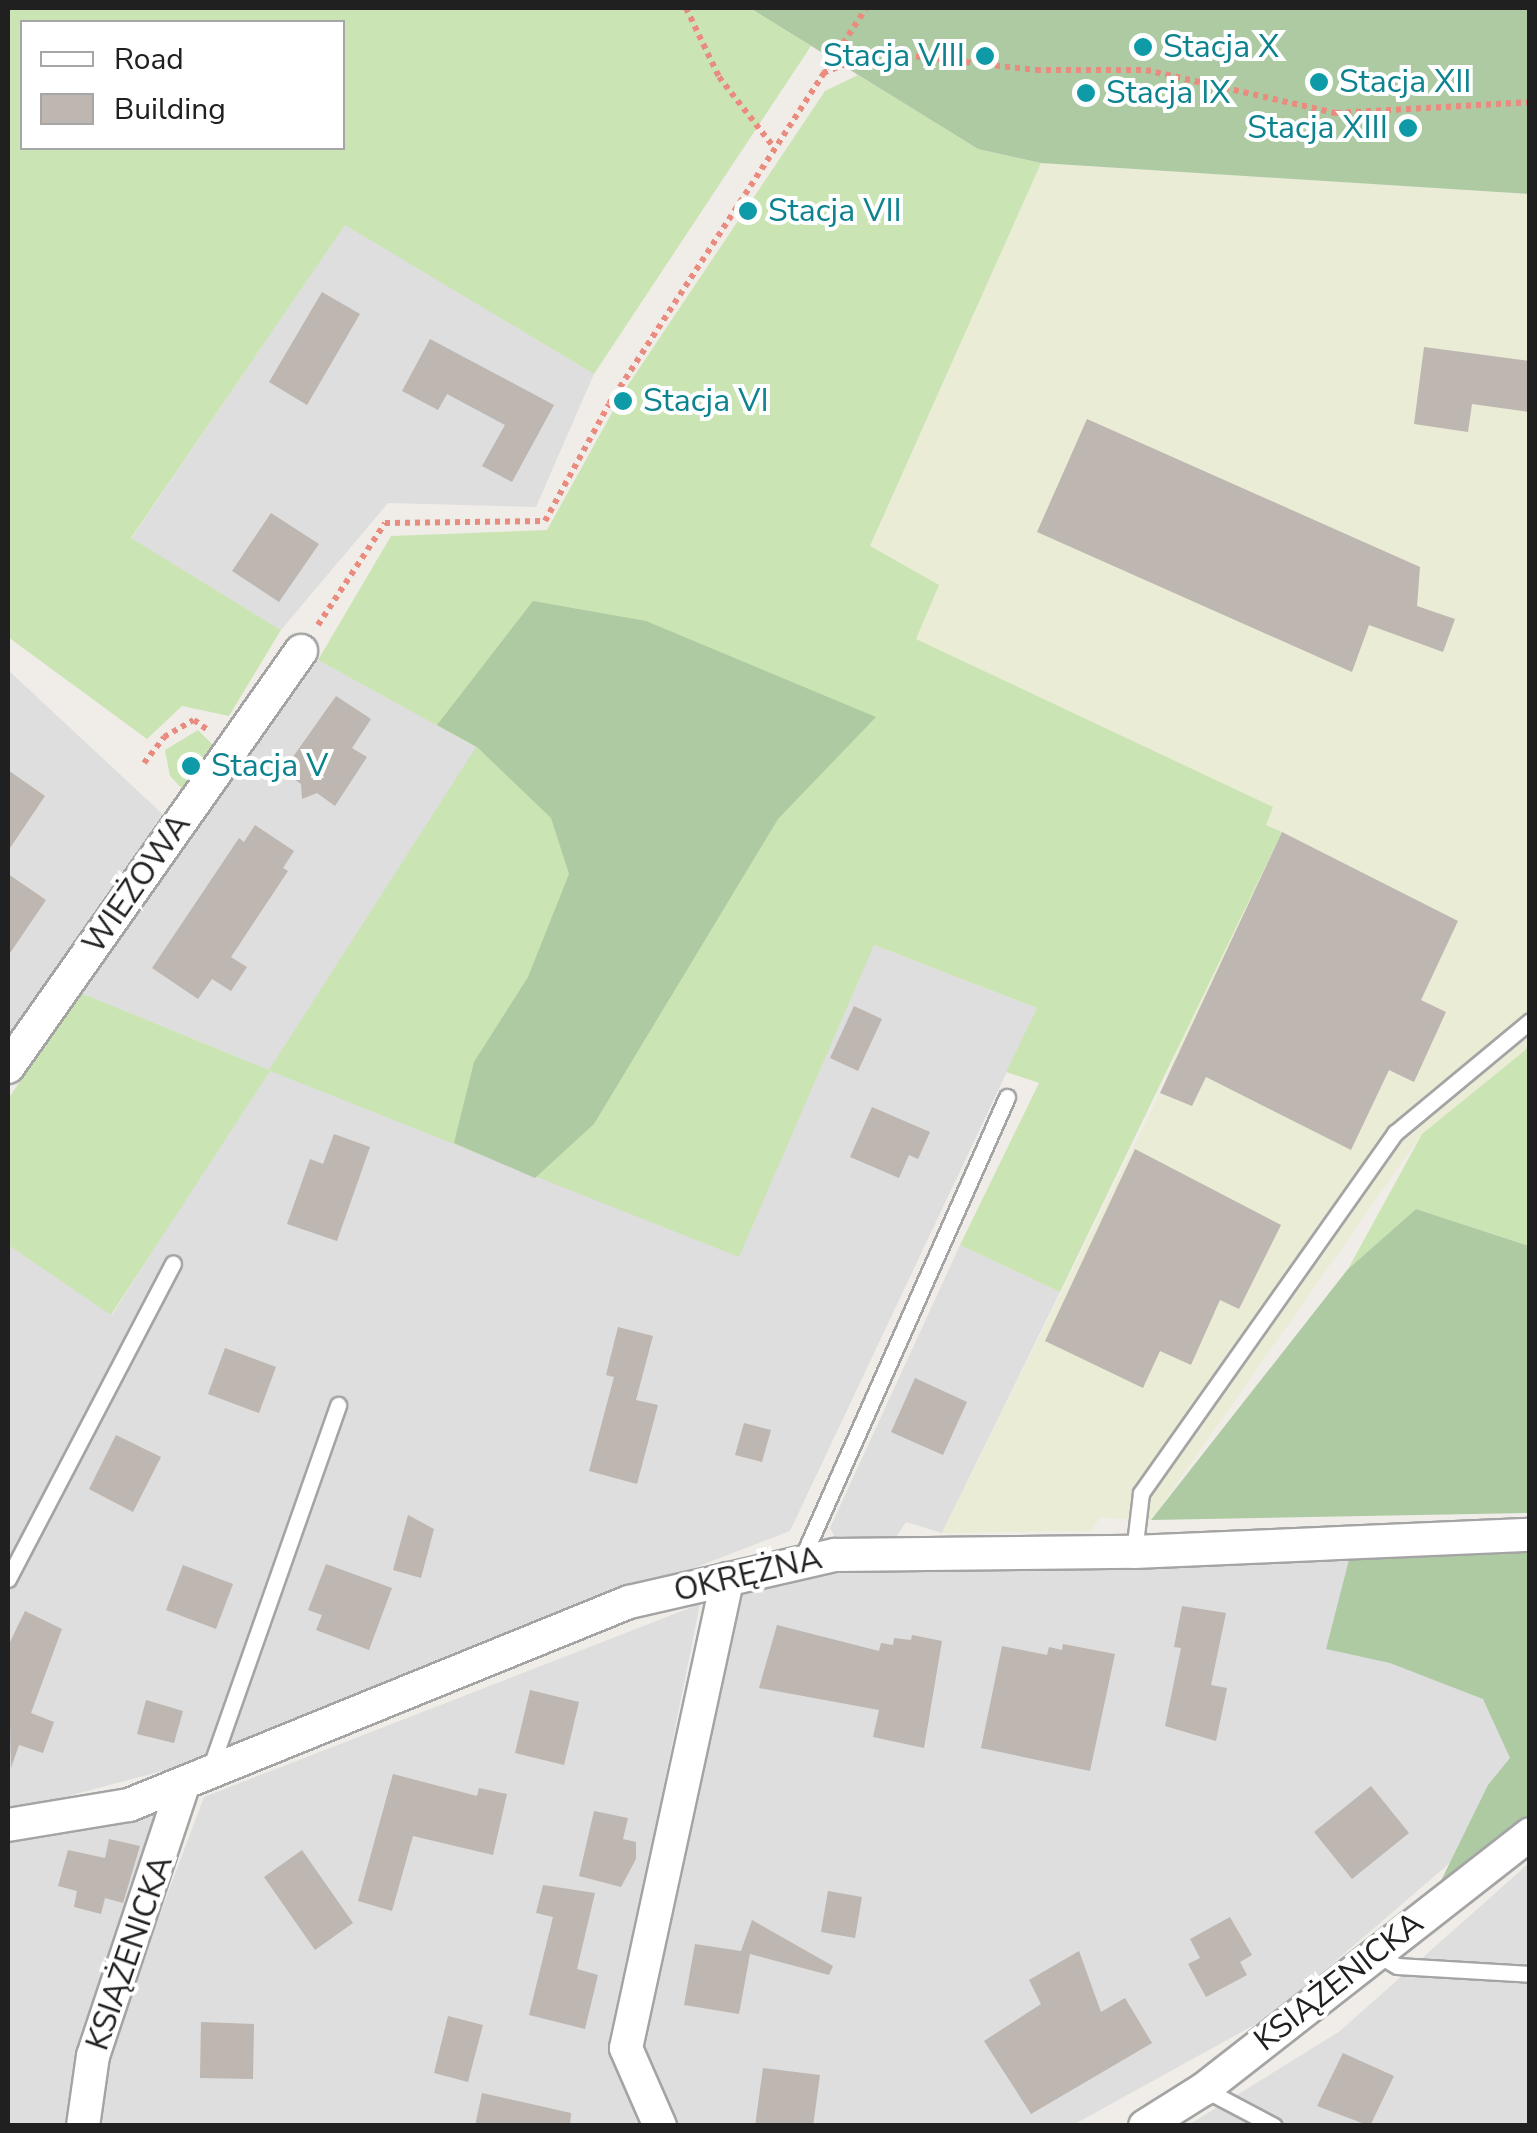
<!DOCTYPE html>
<html>
<head>
<meta charset="utf-8">
<style>
	body { margin:0 }
	#map { position:relative; width:1537px; height:2133px; overflow:hidden; background:#f0ede8; font-family:"Nunito Sans",sans-serif }
	div>[style] { position:absolute }
	.residential>* { inset:0; background:#dedede }
	.farmland>* { inset:0; background:#eaecd6 }
	.grass>* { inset:0; background:#cbe4b4 }
	.forest>* { inset:0; background:#adcaa2 }
	.building>* { inset:0; background:#bdb6b1 }
	.path>* { height:6px; margin-top:-3px; transform-origin:0; background:repeating-linear-gradient(90deg,#ea8b7f 0 5px,transparent 0 10px) }
	.roads { filter:drop-shadow(2px 0 #a4a4a4) drop-shadow(-2px 0 #a4a4a4) drop-shadow(0 2px #a4a4a4) drop-shadow(0 -2px #a4a4a4) }
	.lane>* { height:15px; margin:-7.5px; padding:0 7.5px; transform-origin:7.5px; border-radius:7.5px; background:#fff }
	.street>* { height:32px; margin:-16px; padding:0 16px; transform-origin:16px; border-radius:16px; background:#fff }
	.dots>* { width:28px; height:28px; translate:-50% -50%; box-sizing:border-box; border:5px solid #fff; border-radius:50% }
	span { translate:-50% -50%; white-space:nowrap; text-align:center; line-height:1.15; -webkit-text-stroke:8px #fff; paint-order:stroke }
	.culture-label { font-size:32px; color:#0d838f }
	.left { translate:0 -50%; text-align:left }
	.right { translate:-100% -50%; text-align:right }
	.street-label { font-size:32px; color:#202020 }
	.frame { position:absolute; inset:0; border:10px solid #202020; pointer-events:none }
	.legend { position:absolute; left:20px; top:20px; width:325px; height:130px; box-sizing:border-box; background:#fff; border:2px solid #a6a6a6; margin:0; padding:12px 18px; list-style:none; font-size:30px; color:#202020 }
	.legend li { display:flex; align-items:center; gap:20px; height:50px }
	.legend b { width:50px; border:2px solid #a6a6a6 }
</style>
</head>
<body>
<div id="map">
	<div class="residential">
		<div style="clip-path:polygon(345px 224px,594px 374px,536px 507px,388px 503px,281px 630px,131px 539px)"></div>
		<div style="clip-path:polygon(318px 660px,477px 747px,270px 1070px,620px 1206px,874px 945px,1037px 1008px,790px 1531px,177px 1767px,8px 1812px,8px 1245px,112px 1315px,268px 1070px,81px 993px)"></div>
		<div style="clip-path:polygon(8px 670px,171px 822px,8px 1054px)"></div>
		<div style="clip-path:polygon(960px 1245px,1060px 1292px,942px 1533px,906px 1522px,896px 1537px,838px 1542px,830px 1528px)"></div>
		<div style="clip-path:polygon(1529px 1548px,1529px 1795px,1274px 2014px,1073px 2125px,675px 2125px,642px 2047px,735px 1591px,923px 1559px)"></div>
		<div style="clip-path:polygon(700px 1604px,611px 2049px,642px 2125px,99px 2126px,103px 2065px,204px 1797px)"></div>
		<div style="clip-path:polygon(171px 1809px,69px 2125px,8px 2126px,8px 1842px)"></div>
		<div style="clip-path:polygon(1529px 1863px,1529px 2125px,1187px 2126px,1340px 2031px)"></div>
	</div>
	<div class="farmland">
		<div style="clip-path:polygon(1041px 163px,1529px 194px,1529px 1047px,1422px 1134px,1151px 1520px,1100px 1518px,1091px 1531px,942px 1533px,1160px 1093px,1273px 807px,916px 639px,870px 546px)"></div>
	</div>
	<div class="grass">
		<div style="clip-path:polygon(evenodd,8px 8px,750px 8px,811px 46px,594px 374px,345px 225px,131px 538px,281px 630px,229px 716px,182px 706px,147px 739px,8px 637px,8px 8px,22px 22px,342px 22px,342px 148px,22px 148px,22px 22px)"></div>
		<div style="clip-path:polygon(858px 75px,978px 149px,1041px 163px,870px 546px,939px 585px,916px 639px,1273px 807px,1266px 825px,1282px 832px,1060px 1292px,960px 1245px,1039px 1083px,1006px 1072px,1037px 1008px,874px 945px,739px 1257px,270px 1071px,111px 1315px,8px 1245px,8px 1099px,81px 993px,269px 1070px,476px 747px,318px 660px,391px 536px,547px 530px,624px 391px,825px 91px)"></div>
		<div style="clip-path:polygon(198px 730px,219px 751px,188px 795px,170px 776px,165px 750px)"></div>
		<div style="clip-path:polygon(1529px 1047px,1529px 1246px,1416px 1209px,1348px 1269px,1422px 1134px)"></div>
	</div>
	<div class="forest">
		<div style="clip-path:polygon(750px 8px,1529px 8px,1529px 194px,1041px 163px,978px 149px)"></div>
		<div style="clip-path:polygon(533px 601px,646px 621px,876px 717px,778px 819px,594px 1124px,535px 1178px,454px 1143px,474px 1062px,528px 977px,569px 874px,551px 818px,477px 747px,437px 725px)"></div>
		<div style="clip-path:polygon(1416px 1209px,1529px 1246px,1529px 1513px,1151px 1520px,1348px 1269px)"></div>
		<div style="clip-path:polygon(1529px 1547px,1529px 1824px,1434px 1895px,1488px 1785px,1510px 1758px,1483px 1699px,1390px 1663px,1326px 1649px,1351px 1552px)"></div>
	</div>
	<div class="building">
		<div style="clip-path:polygon(322px 292px,360px 314px,307px 405px,269px 382px)"></div>
		<div style="clip-path:polygon(430px 339px,554px 405px,512px 482px,482px 466px,505px 425px,447px 394px,438px 410px,402px 391px)"></div>
		<div style="clip-path:polygon(1424px 347px,1530px 361px,1530px 412px,1472px 404px,1468px 432px,1414px 424px)"></div>
		<div style="clip-path:polygon(1087px 419px,1420px 567px,1417px 606px,1455px 619px,1443px 652px,1369px 625px,1352px 672px,1037px 532px)"></div>
		<div style="clip-path:polygon(271px 513px,319px 544px,279px 602px,232px 571px)"></div>
		<div style="clip-path:polygon(336px 696px,371px 719px,352px 748px,367px 757px,335px 806px,317px 793px,302px 799px,301px 784px,283px 771px)"></div>
		<div style="clip-path:polygon(8px 770px,45px 796px,8px 851px)"></div>
		<div style="clip-path:polygon(255px 825px,294px 851px,283px 868px,288px 871px,231px 957px,247px 967px,231px 991px,212px 979px,198px 999px,152px 968px,239px 838px,244px 842px)"></div>
		<div style="clip-path:polygon(1282px 832px,1458px 921px,1421px 1000px,1446px 1012px,1414px 1082px,1389px 1070px,1351px 1150px,1206px 1077px,1192px 1106px,1160px 1093px)"></div>
		<div style="clip-path:polygon(8px 874px,46px 900px,8px 956px)"></div>
		<div style="clip-path:polygon(854px 1006px,882px 1019px,858px 1071px,830px 1058px)"></div>
		<div style="clip-path:polygon(872px 1107px,930px 1132px,918px 1159px,909px 1155px,899px 1178px,850px 1157px)"></div>
		<div style="clip-path:polygon(334px 1134px,370px 1147px,337px 1241px,287px 1224px,310px 1159px,323px 1164px)"></div>
		<div style="clip-path:polygon(1135px 1149px,1281px 1225px,1239px 1309px,1220px 1300px,1191px 1365px,1160px 1351px,1143px 1388px,1045px 1341px)"></div>
		<div style="clip-path:polygon(618px 1327px,653px 1336px,636px 1400px,658px 1405px,637px 1484px,589px 1471px,614px 1377px,606px 1375px)"></div>
		<div style="clip-path:polygon(225px 1348px,276px 1367px,259px 1413px,208px 1394px)"></div>
		<div style="clip-path:polygon(915px 1378px,967px 1402px,943px 1455px,891px 1432px)"></div>
		<div style="clip-path:polygon(744px 1423px,771px 1430px,762px 1462px,735px 1455px)"></div>
		<div style="clip-path:polygon(116px 1435px,161px 1457px,133px 1512px,89px 1489px)"></div>
		<div style="clip-path:polygon(408px 1515px,434px 1529px,421px 1578px,393px 1570px)"></div>
		<div style="clip-path:polygon(326px 1564px,392px 1588px,369px 1650px,316px 1630px,322px 1615px,308px 1610px)"></div>
		<div style="clip-path:polygon(183px 1565px,233px 1584px,216px 1629px,166px 1610px)"></div>
		<div style="clip-path:polygon(1182px 1606px,1226px 1613px,1211px 1685px,1227px 1688px,1216px 1741px,1165px 1726px,1181px 1648px,1174px 1647px)"></div>
		<div style="clip-path:polygon(25px 1611px,62px 1629px,31px 1713px,54px 1722px,43px 1753px,19px 1745px,11px 1768px,8px 1646px)"></div>
		<div style="clip-path:polygon(777px 1625px,879px 1651px,881px 1643px,893px 1645px,894px 1638px,911px 1640px,912px 1635px,942px 1641px,924px 1748px,873px 1737px,879px 1710px,759px 1688px)"></div>
		<div style="clip-path:polygon(1063px 1644px,1115px 1654px,1090px 1771px,981px 1748px,1002px 1646px,1047px 1655px,1049px 1647px,1062px 1650px)"></div>
		<div style="clip-path:polygon(530px 1690px,579px 1702px,564px 1765px,515px 1753px)"></div>
		<div style="clip-path:polygon(146px 1700px,183px 1711px,174px 1743px,137px 1734px)"></div>
		<div style="clip-path:polygon(393px 1774px,477px 1796px,479px 1788px,507px 1794px,493px 1855px,413px 1836px,392px 1911px,358px 1901px)"></div>
		<div style="clip-path:polygon(1371px 1786px,1409px 1833px,1352px 1879px,1314px 1832px)"></div>
		<div style="clip-path:polygon(594px 1811px,628px 1818px,623px 1839px,636px 1842px,636px 1859px,621px 1887px,579px 1876px)"></div>
		<div style="clip-path:polygon(109px 1839px,140px 1846px,123px 1903px,105px 1898px,101px 1914px,74px 1907px,77px 1891px,58px 1886px,68px 1850px,105px 1858px)"></div>
		<div style="clip-path:polygon(302px 1850px,353px 1923px,315px 1950px,264px 1877px)"></div>
		<div style="clip-path:polygon(543px 1885px,595px 1893px,577px 1969px,598px 1975px,585px 2029px,529px 2015px,553px 1917px,536px 1913px)"></div>
		<div style="clip-path:polygon(828px 1891px,862px 1897px,855px 1938px,821px 1932px)"></div>
		<div style="clip-path:polygon(1230px 1917px,1252px 1955px,1240px 1962px,1247px 1975px,1206px 1997px,1188px 1964px,1200px 1958px,1190px 1939px)"></div>
		<div style="clip-path:polygon(752px 1920px,833px 1966px,829px 1975px,750px 1954px,739px 2014px,684px 2005px,695px 1944px,741px 1951px)"></div>
		<div style="clip-path:polygon(1079px 1951px,1101px 2012px,1125px 1998px,1152px 2043px,1031px 2114px,984px 2041px,1041px 2004px,1029px 1980px)"></div>
		<div style="clip-path:polygon(448px 2016px,483px 2025px,468px 2082px,434px 2073px)"></div>
		<div style="clip-path:polygon(201px 2022px,254px 2024px,253px 2079px,200px 2078px)"></div>
		<div style="clip-path:polygon(1343px 2053px,1394px 2076px,1370px 2126px,1317px 2106px)"></div>
		<div style="clip-path:polygon(763px 2068px,820px 2075px,813px 2126px,755px 2126px)"></div>
		<div style="clip-path:polygon(482px 2093px,571px 2113px,570px 2126px,475px 2126px)"></div>
	</div>
	<div class="path">
		<div style="left:686px;top:8px;width:76px;rotate:64.4deg"></div>
		<div style="left:719px;top:77px;width:88px;rotate:52deg"></div>
		<div style="left:823px;top:73px;width:57px;rotate:-21.6deg"></div>
		<div style="left:876px;top:52px;width:161px;rotate:6.4deg"></div>
		<div style="left:1036px;top:70px;width:110px"></div>
		<div style="left:1146px;top:70px;width:195px;rotate:12.8deg"></div>
		<div style="left:1336px;top:113px;width:194px;rotate:-3.2deg"></div>
		<div style="left:318px;top:625px;width:122px;rotate:-56.7deg"></div>
		<div style="left:385px;top:523px;width:160px;rotate:-0.7deg"></div>
		<div style="left:545px;top:521px;width:133px;rotate:-61.3deg"></div>
		<div style="left:609px;top:404px;width:472px;rotate:-57deg"></div>
		<div style="left:144px;top:763px;width:33px;rotate:-52deg"></div>
		<div style="left:164px;top:737px;width:34px;rotate:-30deg"></div>
		<div style="left:194px;top:720px;width:17px;rotate:36deg"></div>
	</div>
	<div class="roads">
		<div class="lane">
			<div style="left:1134px;top:1552px;width:59px;rotate:-83.2deg"></div>
			<div style="left:1141px;top:1493px;width:441px;rotate:-54.8deg"></div>
			<div style="left:1395px;top:1133px;width:175px;rotate:-39.7deg"></div>
			<div style="left:800px;top:1563px;width:510px;rotate:-66.05deg"></div>
			<div style="left:8px;top:1579px;width:356px;rotate:-62.4deg"></div>
			<div style="left:210px;top:1769px;width:386px;rotate:-70.6deg"></div>
			<div style="left:1377px;top:1954px;width:23px;rotate:31deg"></div>
			<div style="left:1397px;top:1966px;width:133px;rotate:3.4deg"></div>
			<div style="left:1204px;top:2089px;width:79px;rotate:27.9deg"></div>
		</div>
		<div class="street">
			<div style="left:8px;top:1067px;width:509px;rotate:-54.84deg"></div>
			<div style="left:8px;top:1825px;width:123px;rotate:-9.4deg"></div>
			<div style="left:129px;top:1805px;width:540px;rotate:-22.1deg"></div>
			<div style="left:629px;top:1602px;width:211px;rotate:-12.9deg"></div>
			<div style="left:835px;top:1555px;width:299px;rotate:-0.6deg"></div>
			<div style="left:1134px;top:1552px;width:396px;rotate:-2.5deg"></div>
			<div style="left:83px;top:2126px;width:71px;rotate:-81.9deg"></div>
			<div style="left:93px;top:2056px;width:288px;rotate:-71.6deg"></div>
			<div style="left:660px;top:2126px;width:85px;rotate:-113.6deg"></div>
			<div style="left:626px;top:2048px;width:480px;rotate:-77.8deg"></div>
			<div style="left:1145px;top:2126px;width:70px;rotate:-32.1deg"></div>
			<div style="left:1204px;top:2089px;width:414px;rotate:-38deg"></div>
		</div>
	</div>
	<div class="dots">
		<div style="left:1143px;top:47px;background:#0f9aa8"></div>
		<div style="left:985px;top:56px;background:#0f9aa8"></div>
		<div style="left:1319px;top:82px;background:#0f9aa8"></div>
		<div style="left:1086px;top:93px;background:#0f9aa8"></div>
		<div style="left:1408px;top:128px;background:#0f9aa8"></div>
		<div style="left:748px;top:211px;background:#0f9aa8"></div>
		<div style="left:623px;top:401px;background:#0f9aa8"></div>
		<div style="left:191px;top:766px;background:#0f9aa8"></div>
	</div>
	<div class="culture-label">
		<span class="left" style="left:1163px;top:47px">Stacja X</span>
		<span class="right" style="left:965px;top:56px">Stacja VIII</span>
		<span class="left" style="left:1339px;top:82px">Stacja XII</span>
		<span class="left" style="left:1106px;top:93px">Stacja IX</span>
		<span class="right" style="left:1388px;top:128px">Stacja XIII</span>
		<span class="left" style="left:768px;top:211px">Stacja VII</span>
		<span class="left" style="left:643px;top:401px">Stacja VI</span>
		<span class="left" style="left:211px;top:766px">Stacja V</span>
	</div>
	<div class="street-label">
		<span style="left:137px;top:884px;rotate:-55deg">WIEŻOWA</span>
		<span style="left:748px;top:1575px;rotate:-13deg">OKRĘŻNA</span>
		<span style="left:130px;top:1953px;rotate:-71deg">KSIĄŻENICKA</span>
		<span style="left:1339px;top:1982px;rotate:-38deg">KSIĄŻENICKA</span>
	</div>
	<div class="frame"></div>
	<ul class="legend">
	<li><b style="height:12px;background:#fff"></b>Road</li>
	<li><b style="height:28px;background:#bdb6b1"></b>Building</li>
	</ul>
</div>
</body>
</html>
